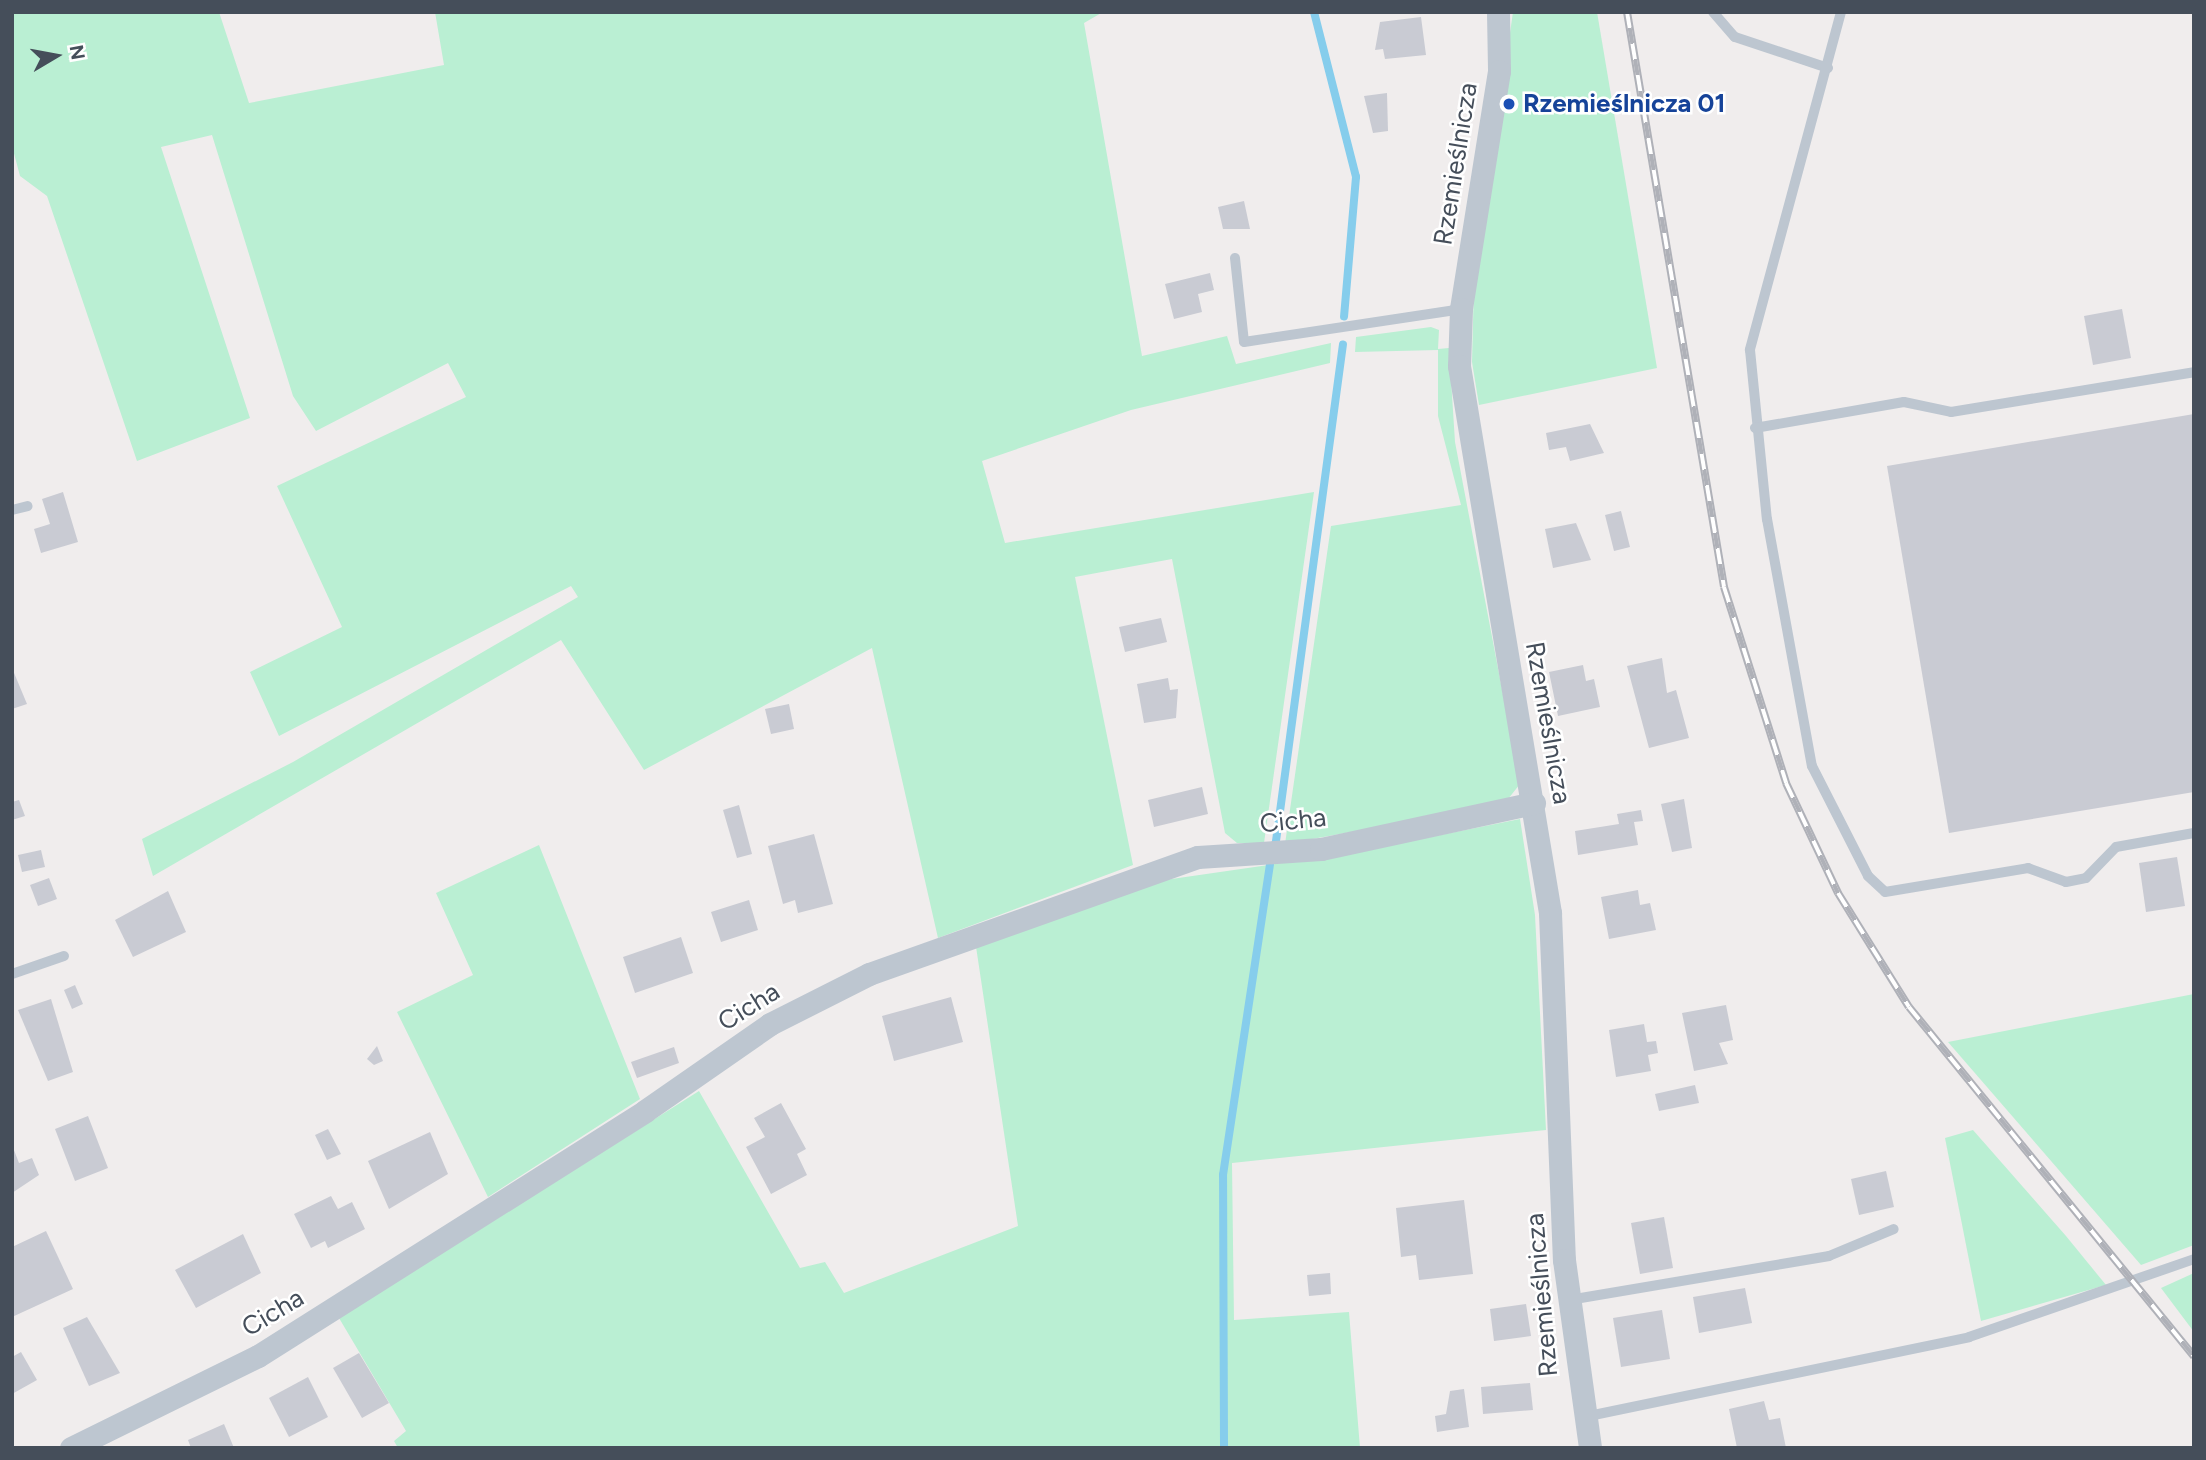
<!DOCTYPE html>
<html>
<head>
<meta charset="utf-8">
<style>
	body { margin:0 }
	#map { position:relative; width:2206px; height:1460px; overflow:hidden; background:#f0eded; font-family:Figtree,sans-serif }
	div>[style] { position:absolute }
	.green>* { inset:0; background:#baefd3 }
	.stream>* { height:8px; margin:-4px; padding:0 4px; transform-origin:4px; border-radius:4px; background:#86cdec }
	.building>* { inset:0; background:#c9cbd3 }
	.service>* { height:10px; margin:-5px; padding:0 5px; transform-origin:5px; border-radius:5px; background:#bdc6d0 }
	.minor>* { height:23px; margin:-11.5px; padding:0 11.5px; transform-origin:11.5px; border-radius:11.5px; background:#bdc6d0 }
	.rail>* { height:8px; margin-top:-4px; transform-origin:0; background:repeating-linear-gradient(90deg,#fff 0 16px,#afb1b8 0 32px); box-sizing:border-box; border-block:2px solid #afb1b8 }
	.dots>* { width:19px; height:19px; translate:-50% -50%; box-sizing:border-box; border:4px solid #fff; border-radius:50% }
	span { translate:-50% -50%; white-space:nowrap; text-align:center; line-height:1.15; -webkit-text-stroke:5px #fff; paint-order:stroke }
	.transit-label { font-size:26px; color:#164399; font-weight:700 }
	.left { translate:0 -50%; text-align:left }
	.street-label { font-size:26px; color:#454e5a }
	.frame { position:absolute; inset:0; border:14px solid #454e5a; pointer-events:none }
	.north { position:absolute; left:21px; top:21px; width:70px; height:70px; -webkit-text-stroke:5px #fff; paint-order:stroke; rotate:80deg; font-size:19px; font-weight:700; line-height:28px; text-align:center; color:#454e5a }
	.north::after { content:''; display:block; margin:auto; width:24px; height:32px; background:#454e5a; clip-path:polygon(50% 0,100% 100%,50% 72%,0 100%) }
</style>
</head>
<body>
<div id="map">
	<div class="green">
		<div style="clip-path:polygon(12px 12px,219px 12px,249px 103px,444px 65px,435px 12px,1103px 12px,1084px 23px,1142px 356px,1227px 336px,1236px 364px,1331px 343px,1330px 363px,1131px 410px,982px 461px,1005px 543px,1314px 492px,1264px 843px,1237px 843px,1225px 833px,1172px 559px,1075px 577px,1133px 865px,938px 938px,872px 648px,644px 770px,561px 640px,153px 876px,142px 839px,293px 762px,578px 597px,571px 586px,279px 736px,250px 672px,342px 627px,277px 486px,466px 397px,448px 363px,316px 431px,293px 396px,212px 135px,161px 147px,250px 418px,137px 461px,47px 196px,20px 176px,12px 146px)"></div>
		<div style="clip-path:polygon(1513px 12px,1597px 12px,1657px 368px,1479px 405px,1472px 362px,1474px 283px)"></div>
		<div style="clip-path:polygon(1431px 327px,1439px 330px,1438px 349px,1449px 348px,1455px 442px,1520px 784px,1504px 804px,1285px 844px,1331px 526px,1461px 505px,1438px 416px,1438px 350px,1355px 352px,1356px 337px)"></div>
		<div style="clip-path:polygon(1520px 819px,1535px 915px,1546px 1130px,1232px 1163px,1234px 1320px,1349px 1312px,1360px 1448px,398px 1448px,394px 1441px,406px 1431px,339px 1318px,699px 1091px,800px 1268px,825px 1262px,844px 1293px,1018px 1226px,975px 940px,1137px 884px,1351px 853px)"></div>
		<div style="clip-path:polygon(539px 845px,640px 1099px,488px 1197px,397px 1012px,473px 975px,436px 893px)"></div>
		<div style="clip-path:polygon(2194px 994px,2194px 1245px,2141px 1265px,1948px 1042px)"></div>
		<div style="clip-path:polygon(1973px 1130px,2066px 1236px,2106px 1285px,1981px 1321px,1945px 1138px)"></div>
		<div style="clip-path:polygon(2194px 1273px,2194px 1332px,2161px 1288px)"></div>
	</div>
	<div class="stream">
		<div style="left:1314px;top:12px;width:170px;rotate:75.7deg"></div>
		<div style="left:1356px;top:177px;width:140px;rotate:94.9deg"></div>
		<div style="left:1276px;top:841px;width:501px;rotate:-82.32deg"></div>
		<div style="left:1224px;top:1448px;width:273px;rotate:-90.2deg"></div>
		<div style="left:1223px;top:1175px;width:314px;rotate:-81.4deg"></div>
	</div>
	<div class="building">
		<div style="clip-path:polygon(1421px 17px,1426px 55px,1385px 59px,1383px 49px,1375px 50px,1380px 22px)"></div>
		<div style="clip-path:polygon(1387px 93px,1388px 131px,1373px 133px,1364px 96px)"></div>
		<div style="clip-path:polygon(1244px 201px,1250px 229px,1223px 229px,1218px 207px)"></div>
		<div style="clip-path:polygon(1210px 273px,1214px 290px,1198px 294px,1202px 312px,1174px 319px,1165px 284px)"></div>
		<div style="clip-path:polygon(2122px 309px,2131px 358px,2093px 365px,2084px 316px)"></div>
		<div style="clip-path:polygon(2194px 414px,2194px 792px,1949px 833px,1887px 466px)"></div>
		<div style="clip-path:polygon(1590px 424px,1604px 453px,1570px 461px,1566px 447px,1549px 450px,1546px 433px)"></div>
		<div style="clip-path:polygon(63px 492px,78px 542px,41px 553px,34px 529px,50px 524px,42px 499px)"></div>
		<div style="clip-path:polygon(1621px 511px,1630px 547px,1614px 551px,1605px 515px)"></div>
		<div style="clip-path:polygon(1576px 523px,1591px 560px,1553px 568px,1545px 529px)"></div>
		<div style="clip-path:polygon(1161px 618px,1167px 642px,1125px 652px,1119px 627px)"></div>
		<div style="clip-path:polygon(1662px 658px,1667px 693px,1676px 690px,1689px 738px,1649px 748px,1627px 666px)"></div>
		<div style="clip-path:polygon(1583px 665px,1586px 681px,1594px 679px,1600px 707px,1558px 716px,1549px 672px)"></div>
		<div style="clip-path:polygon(12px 668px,27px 704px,12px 709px)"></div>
		<div style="clip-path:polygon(1168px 678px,1170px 690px,1178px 689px,1176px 718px,1144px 723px,1137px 684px)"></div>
		<div style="clip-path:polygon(789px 704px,794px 729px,771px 734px,765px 709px)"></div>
		<div style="clip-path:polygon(1202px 787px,1208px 814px,1154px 827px,1148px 800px)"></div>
		<div style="clip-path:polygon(1684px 799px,1692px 848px,1672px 852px,1661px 804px)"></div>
		<div style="clip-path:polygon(19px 800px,25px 816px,12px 820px,12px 802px)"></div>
		<div style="clip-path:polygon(739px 805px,752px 854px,737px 858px,723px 810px)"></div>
		<div style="clip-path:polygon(1641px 810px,1643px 821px,1634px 822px,1638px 845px,1578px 855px,1575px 831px,1619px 824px,1617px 814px)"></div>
		<div style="clip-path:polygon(814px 834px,833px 904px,798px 913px,795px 900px,783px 904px,768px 846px)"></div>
		<div style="clip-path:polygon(41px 850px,45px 867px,22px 872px,18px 855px)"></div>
		<div style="clip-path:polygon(2177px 857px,2185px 906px,2146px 912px,2139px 863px)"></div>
		<div style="clip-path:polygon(49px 878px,57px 899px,38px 906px,30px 885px)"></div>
		<div style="clip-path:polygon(1638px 890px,1640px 905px,1650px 903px,1656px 930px,1609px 939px,1601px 897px)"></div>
		<div style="clip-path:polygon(168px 891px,186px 932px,133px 957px,115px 920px)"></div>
		<div style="clip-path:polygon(749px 900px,758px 930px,721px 942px,711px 912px)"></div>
		<div style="clip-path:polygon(681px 937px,693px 973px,635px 993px,623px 957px)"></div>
		<div style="clip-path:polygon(75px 985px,83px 1004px,72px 1009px,64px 990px)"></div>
		<div style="clip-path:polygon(951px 997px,963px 1042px,894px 1061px,882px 1016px)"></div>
		<div style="clip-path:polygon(51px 999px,73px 1072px,48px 1081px,18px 1010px)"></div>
		<div style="clip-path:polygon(1726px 1005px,1733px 1040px,1719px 1043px,1728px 1064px,1694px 1071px,1682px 1013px)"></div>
		<div style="clip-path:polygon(1644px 1024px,1647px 1042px,1656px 1041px,1658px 1053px,1648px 1055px,1651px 1071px,1616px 1077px,1609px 1030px)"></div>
		<div style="clip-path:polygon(377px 1046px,383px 1061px,374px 1065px,367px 1059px)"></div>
		<div style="clip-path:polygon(674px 1047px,679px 1063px,637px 1078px,631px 1062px)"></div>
		<div style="clip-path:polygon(1695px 1085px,1699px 1103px,1659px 1111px,1655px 1094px)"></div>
		<div style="clip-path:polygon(781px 1103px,806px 1149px,797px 1154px,807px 1175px,771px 1194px,746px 1147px,765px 1137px,754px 1118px)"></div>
		<div style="clip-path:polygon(88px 1116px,108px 1168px,75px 1181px,55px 1129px)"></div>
		<div style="clip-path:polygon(328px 1129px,341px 1154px,327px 1160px,315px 1135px)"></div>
		<div style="clip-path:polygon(430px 1132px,448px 1174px,389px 1209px,368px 1161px)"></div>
		<div style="clip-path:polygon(12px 1145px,19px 1163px,32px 1158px,39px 1175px,12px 1193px)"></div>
		<div style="clip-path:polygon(1886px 1171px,1894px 1207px,1859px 1215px,1851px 1179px)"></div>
		<div style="clip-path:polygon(331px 1196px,338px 1209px,352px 1202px,365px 1229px,328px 1248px,325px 1241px,311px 1248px,294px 1214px)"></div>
		<div style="clip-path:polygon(1464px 1200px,1473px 1274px,1419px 1280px,1416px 1255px,1401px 1257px,1396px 1208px)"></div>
		<div style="clip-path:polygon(1664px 1217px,1673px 1268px,1640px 1274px,1631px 1223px)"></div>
		<div style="clip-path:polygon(46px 1231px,73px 1289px,12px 1317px,12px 1247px)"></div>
		<div style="clip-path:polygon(243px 1234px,261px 1273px,196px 1308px,175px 1270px)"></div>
		<div style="clip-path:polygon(1330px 1273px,1331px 1294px,1309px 1296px,1307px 1275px)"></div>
		<div style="clip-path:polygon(1745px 1288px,1752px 1323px,1699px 1333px,1693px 1297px)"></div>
		<div style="clip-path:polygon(1526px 1304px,1531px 1336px,1494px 1341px,1490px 1309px)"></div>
		<div style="clip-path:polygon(1662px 1310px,1670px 1359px,1621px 1367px,1613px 1318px)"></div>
		<div style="clip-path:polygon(87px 1317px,120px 1373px,89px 1386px,63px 1328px)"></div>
		<div style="clip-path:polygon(21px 1352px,37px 1380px,12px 1394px,12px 1357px)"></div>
		<div style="clip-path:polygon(359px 1353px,389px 1403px,362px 1418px,333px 1368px)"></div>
		<div style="clip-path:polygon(308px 1377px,328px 1417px,289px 1437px,269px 1398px)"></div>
		<div style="clip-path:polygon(1530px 1383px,1533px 1410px,1483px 1414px,1481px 1387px)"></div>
		<div style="clip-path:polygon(1464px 1389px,1469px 1427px,1437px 1432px,1435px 1416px,1446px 1414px,1450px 1391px)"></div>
		<div style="clip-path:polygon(1764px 1401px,1769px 1420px,1780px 1418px,1786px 1448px,1737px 1448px,1729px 1409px)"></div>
		<div style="clip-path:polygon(224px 1424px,234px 1448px,191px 1448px,188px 1440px)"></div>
	</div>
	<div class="service">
		<div style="left:1713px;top:12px;width:33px;rotate:49deg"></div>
		<div style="left:1735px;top:37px;width:98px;rotate:18.4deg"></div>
		<div style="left:1841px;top:12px;width:350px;rotate:105.1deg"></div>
		<div style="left:1750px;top:350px;width:170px;rotate:84.3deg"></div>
		<div style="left:1767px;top:519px;width:251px;rotate:79.7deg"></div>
		<div style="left:1812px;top:766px;width:123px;rotate:63deg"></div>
		<div style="left:1868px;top:876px;width:23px;rotate:43deg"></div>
		<div style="left:1885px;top:892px;width:145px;rotate:-9.5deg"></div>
		<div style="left:2028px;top:868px;width:40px;rotate:20.2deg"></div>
		<div style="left:2066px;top:882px;width:20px;rotate:-11deg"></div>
		<div style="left:2086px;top:878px;width:43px;rotate:-45.9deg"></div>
		<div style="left:2116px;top:847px;width:79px;rotate:-10.2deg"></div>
		<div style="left:1235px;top:258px;width:84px;rotate:83.9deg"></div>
		<div style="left:1244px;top:342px;width:219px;rotate:-8.6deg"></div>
		<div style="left:1755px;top:428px;width:151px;rotate:-9.9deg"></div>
		<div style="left:1904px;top:402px;width:48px;rotate:12deg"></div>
		<div style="left:1951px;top:412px;width:246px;rotate:-9.3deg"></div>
		<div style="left:12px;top:510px;width:16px;rotate:-14deg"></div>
		<div style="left:12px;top:974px;width:55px;rotate:-19.1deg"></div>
		<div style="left:1569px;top:1300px;width:264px;rotate:-9.6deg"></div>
		<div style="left:1829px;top:1256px;width:70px;rotate:-22.6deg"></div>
		<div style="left:1584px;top:1417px;width:393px;rotate:-11.7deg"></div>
		<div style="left:1969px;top:1337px;width:238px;rotate:-19.1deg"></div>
	</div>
	<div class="minor">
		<div style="left:1498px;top:12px;width:59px;rotate:89deg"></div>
		<div style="left:1499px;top:71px;width:241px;rotate:99.1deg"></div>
		<div style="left:1461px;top:309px;width:57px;rotate:92deg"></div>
		<div style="left:1459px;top:366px;width:555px;rotate:80.55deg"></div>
		<div style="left:1550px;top:913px;width:347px;rotate:87.7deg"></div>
		<div style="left:1564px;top:1260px;width:190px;rotate:82.1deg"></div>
		<div style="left:71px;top:1448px;width:208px;rotate:-26.2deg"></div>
		<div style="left:258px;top:1356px;width:458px;rotate:-32.3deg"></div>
		<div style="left:645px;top:1111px;width:152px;rotate:-34.8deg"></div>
		<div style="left:770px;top:1024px;width:111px;rotate:-26.8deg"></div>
		<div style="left:869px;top:974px;width:349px;rotate:-19.6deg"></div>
		<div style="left:1198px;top:857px;width:123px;rotate:-3.7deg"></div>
		<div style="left:1321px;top:849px;width:218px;rotate:-12.2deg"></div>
	</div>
	<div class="rail">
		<div style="left:1627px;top:12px;width:583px;rotate:80.42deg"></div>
		<div style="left:1724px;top:587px;width:206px;rotate:72.4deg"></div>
		<div style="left:1786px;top:783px;width:122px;rotate:64.7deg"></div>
		<div style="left:1838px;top:893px;width:134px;rotate:58.1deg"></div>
		<div style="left:1909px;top:1007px;width:451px;rotate:50.8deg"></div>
	</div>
	<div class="dots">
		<div style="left:1509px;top:104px;background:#1a4fb4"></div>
	</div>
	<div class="transit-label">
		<span class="left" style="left:1523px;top:104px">Rzemieślnicza 01</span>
	</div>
	<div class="street-label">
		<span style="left:1456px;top:164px;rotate:-81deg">Rzemieślnicza</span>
		<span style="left:1548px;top:723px;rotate:80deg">Rzemieślnicza</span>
		<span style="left:1293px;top:821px;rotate:-6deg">Cicha</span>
		<span style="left:749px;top:1007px;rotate:-32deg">Cicha</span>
		<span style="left:1542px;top:1295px;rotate:-95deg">Rzemieślnicza</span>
		<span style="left:273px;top:1313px;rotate:-31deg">Cicha</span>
	</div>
	<div class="frame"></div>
	<div class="north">N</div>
</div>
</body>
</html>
